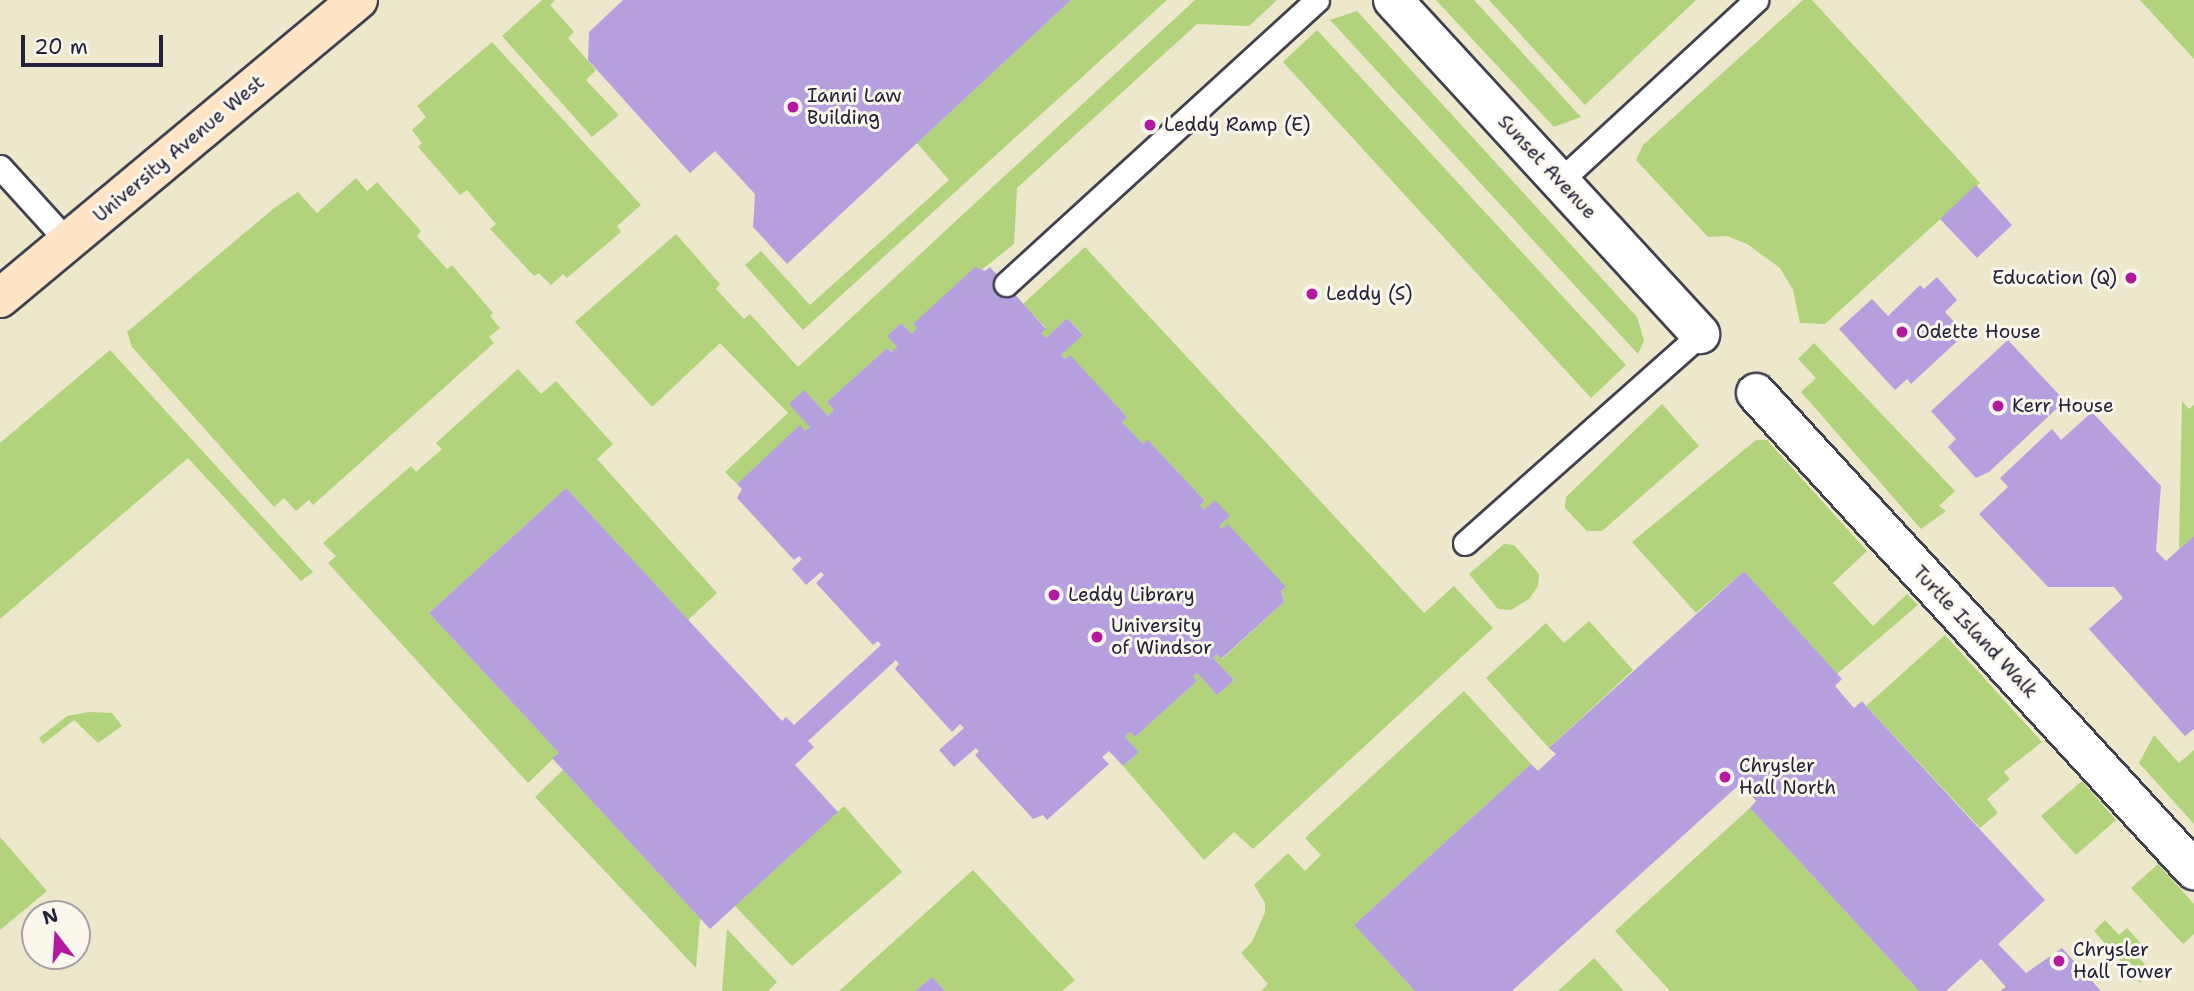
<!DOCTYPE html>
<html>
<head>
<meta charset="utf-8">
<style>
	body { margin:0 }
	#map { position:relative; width:2194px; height:991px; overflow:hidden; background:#ede7cb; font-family:"Shantell Sans",sans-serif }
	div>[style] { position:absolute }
	.green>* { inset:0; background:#b1d37b }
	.building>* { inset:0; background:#b69fdf }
	.roads { filter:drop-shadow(2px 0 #404051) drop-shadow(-2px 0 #404051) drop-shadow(0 2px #404051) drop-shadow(0 -2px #404051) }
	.lane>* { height:23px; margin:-11.5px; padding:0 11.5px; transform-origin:11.5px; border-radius:11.5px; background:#fff }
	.street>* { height:38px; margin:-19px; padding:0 19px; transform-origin:19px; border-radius:19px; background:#fff }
	.secondary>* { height:38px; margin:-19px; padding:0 19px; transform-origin:19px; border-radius:19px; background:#ffe4c6 }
	.dots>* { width:19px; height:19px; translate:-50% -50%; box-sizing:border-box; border:4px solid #fbf7ec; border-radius:50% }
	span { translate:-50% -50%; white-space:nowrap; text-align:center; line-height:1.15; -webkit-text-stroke:6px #fbf7ec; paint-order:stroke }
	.poi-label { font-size:19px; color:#22223b }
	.left { translate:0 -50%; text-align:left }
	.right { translate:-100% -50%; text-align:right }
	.street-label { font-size:19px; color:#22223b }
	.north { position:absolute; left:21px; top:900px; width:70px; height:70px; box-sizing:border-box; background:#fbf7ec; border:2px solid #a4a2a5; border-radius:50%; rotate:343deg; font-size:19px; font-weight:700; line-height:28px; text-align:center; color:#22223b }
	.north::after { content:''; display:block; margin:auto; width:24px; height:32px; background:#b5179e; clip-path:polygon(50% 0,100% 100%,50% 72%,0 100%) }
	.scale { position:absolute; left:21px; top:35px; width:142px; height:32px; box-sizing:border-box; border:4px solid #22223b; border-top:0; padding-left:9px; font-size:21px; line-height:24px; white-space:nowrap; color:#22223b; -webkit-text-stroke:5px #fbf7ec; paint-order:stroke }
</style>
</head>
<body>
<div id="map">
	<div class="green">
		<div style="clip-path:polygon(542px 0,555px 0,550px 5px,574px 32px,568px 38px,596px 70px,586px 80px,619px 115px,592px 137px,502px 36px)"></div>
		<div style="clip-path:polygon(1071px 0,1167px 0,803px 330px,745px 265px,761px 251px,810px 305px,949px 180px,917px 143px)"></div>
		<div style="clip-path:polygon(1195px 0,1277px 0,1249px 26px,1197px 24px,1017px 188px,1014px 244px,913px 324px,917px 328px,912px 334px,901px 323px,887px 336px,897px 347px,891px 352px,887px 348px,827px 402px,834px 410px,828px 416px,804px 391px,810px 427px,805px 431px,800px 426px,737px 484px,725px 472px,788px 413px,720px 343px,652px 407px,575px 322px,676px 234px,720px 284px,716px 289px,744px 319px,750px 314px,798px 367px)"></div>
		<div style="clip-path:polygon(1436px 0,1474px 0,1581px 117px,1554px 127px)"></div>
		<div style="clip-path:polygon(1489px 0,1696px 0,1585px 105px)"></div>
		<div style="clip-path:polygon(1803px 0,1812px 0,1980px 183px,1825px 324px,1800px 323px,1793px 290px,1780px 268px,1747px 244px,1727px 236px,1708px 237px,1636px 160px,1643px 145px)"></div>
		<div style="clip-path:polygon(2140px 0,2194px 0,2194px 59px)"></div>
		<div style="clip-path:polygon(1357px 11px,1637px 317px,1644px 341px,1638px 354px,1330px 20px)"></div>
		<div style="clip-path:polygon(1317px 30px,1626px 365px,1591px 398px,1283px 62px)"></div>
		<div style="clip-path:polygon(492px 42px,641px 205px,617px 226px,621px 232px,567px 278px,563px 274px,551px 285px,539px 273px,534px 276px,490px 229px,496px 224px,467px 190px,460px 195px,418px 147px,422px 143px,412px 130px,426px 117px,417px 106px)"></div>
		<div style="clip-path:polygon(356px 178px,367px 191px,377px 182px,421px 231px,417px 236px,447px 269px,452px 265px,493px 313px,490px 316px,500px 328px,489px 337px,494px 343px,313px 505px,309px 500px,296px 511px,284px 498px,274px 507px,132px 347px,127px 332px,273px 209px,298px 192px,317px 213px)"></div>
		<div style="clip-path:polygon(1085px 247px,1424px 613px,1454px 586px,1493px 628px,1253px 849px,1234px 832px,1204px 860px,1123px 766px,1139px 752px,1125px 737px,1130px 732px,1135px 737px,1197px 681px,1193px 676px,1197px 673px,1217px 695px,1234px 680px,1213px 658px,1217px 654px,1222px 659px,1284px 602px,1281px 591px,1286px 587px,1219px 526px,1230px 516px,1204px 510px,1200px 505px,1205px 501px,1149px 441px,1143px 444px,1122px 422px,1127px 417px,1070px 356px,1065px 359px,1061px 355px,1083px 334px,1067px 318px,1046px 338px,1041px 333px,1046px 328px,1023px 304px)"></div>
		<div style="clip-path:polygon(1814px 343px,1955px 491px,1939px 506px,1946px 511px,1921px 529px,1801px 392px,1816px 378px,1798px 359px)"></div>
		<div style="clip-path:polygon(110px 350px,313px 572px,301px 581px,188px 458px,0 619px,0 443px)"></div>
		<div style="clip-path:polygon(518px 369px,541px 394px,556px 381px,613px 444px,597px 459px,717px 593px,688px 620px,566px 488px,429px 613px,559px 753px,528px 783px,328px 563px,336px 556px,323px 543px,411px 466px,416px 472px,442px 449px,436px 443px)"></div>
		<div style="clip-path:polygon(2182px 401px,2189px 409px,2194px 405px,2194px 536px,2179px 549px)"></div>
		<div style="clip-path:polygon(1662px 404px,1699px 446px,1602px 531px,1587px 531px,1565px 508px,1566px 497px)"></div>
		<div style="clip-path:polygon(1756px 440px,1767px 440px,1867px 551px,1833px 583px,1873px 626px,1907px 594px,1918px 605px,1837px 674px,1744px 571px,1696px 613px,1632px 542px)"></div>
		<div style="clip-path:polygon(1504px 544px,1514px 545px,1539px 574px,1538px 586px,1529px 599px,1511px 610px,1498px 609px,1469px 574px)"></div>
		<div style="clip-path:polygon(1589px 621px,1633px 670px,1549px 748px,1486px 678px,1546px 623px,1564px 643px)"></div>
		<div style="clip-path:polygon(1945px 635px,2042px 742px,2004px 772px,2010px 779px,1987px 799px,1998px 813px,1980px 828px,1866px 706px)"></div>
		<div style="clip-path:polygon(1464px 691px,1531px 764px,1354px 925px,1415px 991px,1261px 991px,1268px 984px,1241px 953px,1252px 942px,1265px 912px,1265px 903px,1254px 885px,1288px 853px,1305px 871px,1321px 855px,1305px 838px)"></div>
		<div style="clip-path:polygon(89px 712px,112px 713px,122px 726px,98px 743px,74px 720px,43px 744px,39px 738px,67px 716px)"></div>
		<div style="clip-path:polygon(2154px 735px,2179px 763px,2194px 750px,2194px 824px,2139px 763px)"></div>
		<div style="clip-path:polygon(563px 770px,700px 918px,696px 968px,535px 797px)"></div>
		<div style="clip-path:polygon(2082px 781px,2116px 820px,2076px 855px,2041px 816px)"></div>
		<div style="clip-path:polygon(844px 806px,902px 872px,792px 966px,735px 906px)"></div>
		<div style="clip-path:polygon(1750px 808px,1919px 991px,1670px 991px,1615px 931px)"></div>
		<div style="clip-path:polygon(0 837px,47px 891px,0 930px)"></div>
		<div style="clip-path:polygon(2158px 864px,2194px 904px,2194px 934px,2183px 944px,2131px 888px)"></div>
		<div style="clip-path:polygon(973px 870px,1075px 980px,1062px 991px,945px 991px,932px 977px,915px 991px,839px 991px)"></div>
		<div style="clip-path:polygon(2105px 920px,2119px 935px,2127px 928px,2145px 948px,2137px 956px,2152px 972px,2140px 983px,2094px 931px)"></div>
		<div style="clip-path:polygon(727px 929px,777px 982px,768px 991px,722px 991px)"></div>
		<div style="clip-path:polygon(1594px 958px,1624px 991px,1558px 991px)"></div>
	</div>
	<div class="building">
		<div style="clip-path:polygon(623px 0,1071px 0,787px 264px,753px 227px,755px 194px,715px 151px,690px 173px,588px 60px,589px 32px)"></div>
		<div style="clip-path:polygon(1976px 185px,2012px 225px,1977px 258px,1940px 219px)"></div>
		<div style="clip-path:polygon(975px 267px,985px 271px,990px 267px,1046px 329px,1041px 333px,1046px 338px,1067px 318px,1083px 335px,1061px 355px,1065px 359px,1070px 355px,1127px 417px,1122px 422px,1143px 444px,1148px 440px,1205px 501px,1200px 505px,1204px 510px,1215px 500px,1230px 516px,1219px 526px,1222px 529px,1228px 524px,1286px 587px,1281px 591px,1284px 602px,1221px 659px,1217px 654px,1213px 658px,1234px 680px,1217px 695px,1197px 673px,1193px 676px,1197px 681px,1135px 737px,1130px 732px,1125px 737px,1139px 752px,1123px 766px,1109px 751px,1102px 757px,1109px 764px,1047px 820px,1043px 815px,1033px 819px,975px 755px,979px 751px,976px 748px,954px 767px,939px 750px,964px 728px,960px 724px,952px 732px,895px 669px,899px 664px,896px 660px,808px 741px,814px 747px,795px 765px,838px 812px,710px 929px,552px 758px,559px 753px,429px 613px,566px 488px,782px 721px,786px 717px,794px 725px,881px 645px,878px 641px,873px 645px,816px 583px,824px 575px,821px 572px,806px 585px,792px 569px,802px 559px,799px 556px,794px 560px,737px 498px,742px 489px,737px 484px,800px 425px,805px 431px,810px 427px,789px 404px,804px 390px,828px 416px,834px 410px,827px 402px,887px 348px,891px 352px,897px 347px,887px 336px,901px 323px,912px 334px,917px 328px,913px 324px)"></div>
		<div style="clip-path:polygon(1937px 277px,1957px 300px,1945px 312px,1965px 334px,1911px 384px,1907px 379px,1895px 390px,1839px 329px,1872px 299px,1888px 316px,1920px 285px,1924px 289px)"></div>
		<div style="clip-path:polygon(2008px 340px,2065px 401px,1989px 472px,1976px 478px,1948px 447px,1956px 439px,1931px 411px)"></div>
		<div style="clip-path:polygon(2092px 412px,2161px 486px,2156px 551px,2166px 561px,2194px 536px,2194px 729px,2185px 736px,2089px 629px,2123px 598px,2114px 587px,2048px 587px,1979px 514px,2008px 487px,2000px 478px,2052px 429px,2061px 440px)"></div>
		<div style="clip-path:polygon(1744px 571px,1842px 679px,1835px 686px,1854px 708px,1862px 701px,1866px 706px,2045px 900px,1998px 944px,2026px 973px,2062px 948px,2101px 991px,2000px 991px,2006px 987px,1981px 959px,1946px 991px,1919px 991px,1750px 808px,1756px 801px,1741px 783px,1512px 991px,1415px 991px,1354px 925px,1531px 764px,1538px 771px,1556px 754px,1549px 748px)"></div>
		<div style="clip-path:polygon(932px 977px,945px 991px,915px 991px)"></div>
	</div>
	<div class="roads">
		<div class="lane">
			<div style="left:0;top:167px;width:100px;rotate:47.8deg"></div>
			<div style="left:1560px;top:181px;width:267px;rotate:-42.7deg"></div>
			<div style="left:1006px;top:284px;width:421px;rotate:-42.4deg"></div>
			<div style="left:1465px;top:543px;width:314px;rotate:-41.6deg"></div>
		</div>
		<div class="street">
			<div style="left:1393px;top:0;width:454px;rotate:47.4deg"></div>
			<div style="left:1756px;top:393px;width:648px;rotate:47.44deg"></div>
		</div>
		<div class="secondary">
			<div style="left:0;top:298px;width:466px;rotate:-39.8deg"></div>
		</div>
	</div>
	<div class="dots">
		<div style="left:793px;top:107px;background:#b5179e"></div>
		<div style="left:1150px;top:125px;background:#b5179e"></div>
		<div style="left:2131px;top:278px;background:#b5179e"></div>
		<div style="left:1312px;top:294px;background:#b5179e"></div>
		<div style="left:1902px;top:332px;background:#b5179e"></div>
		<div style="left:1998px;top:406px;background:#b5179e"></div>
		<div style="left:1054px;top:595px;background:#b5179e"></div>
		<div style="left:1097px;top:637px;background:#b5179e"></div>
		<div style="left:1725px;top:777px;background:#b5179e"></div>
		<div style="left:2059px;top:961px;background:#b5179e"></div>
	</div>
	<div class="poi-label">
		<span class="left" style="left:807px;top:107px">Ianni Law<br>Building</span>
		<span class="left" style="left:1164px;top:125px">Leddy Ramp (E)</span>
		<span class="right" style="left:2117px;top:278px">Education (Q)</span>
		<span class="left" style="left:1326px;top:294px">Leddy (S)</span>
		<span class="left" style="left:1916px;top:332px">Odette House</span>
		<span class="left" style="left:2012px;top:406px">Kerr House</span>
		<span class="left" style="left:1068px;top:595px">Leddy Library</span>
		<span class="left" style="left:1111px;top:637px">University<br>of Windsor</span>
		<span class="left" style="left:1739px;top:777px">Chrysler<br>Hall North</span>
		<span class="left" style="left:2073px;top:961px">Chrysler<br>Hall Tower</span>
	</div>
	<div class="street-label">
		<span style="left:179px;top:149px;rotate:-40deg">University Avenue West</span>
		<span style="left:1547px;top:167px;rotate:47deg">Sunset Avenue</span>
		<span style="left:1975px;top:632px;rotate:47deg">Turtle Island Walk</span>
	</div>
	<div class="north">N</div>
	<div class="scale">20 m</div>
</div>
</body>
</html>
